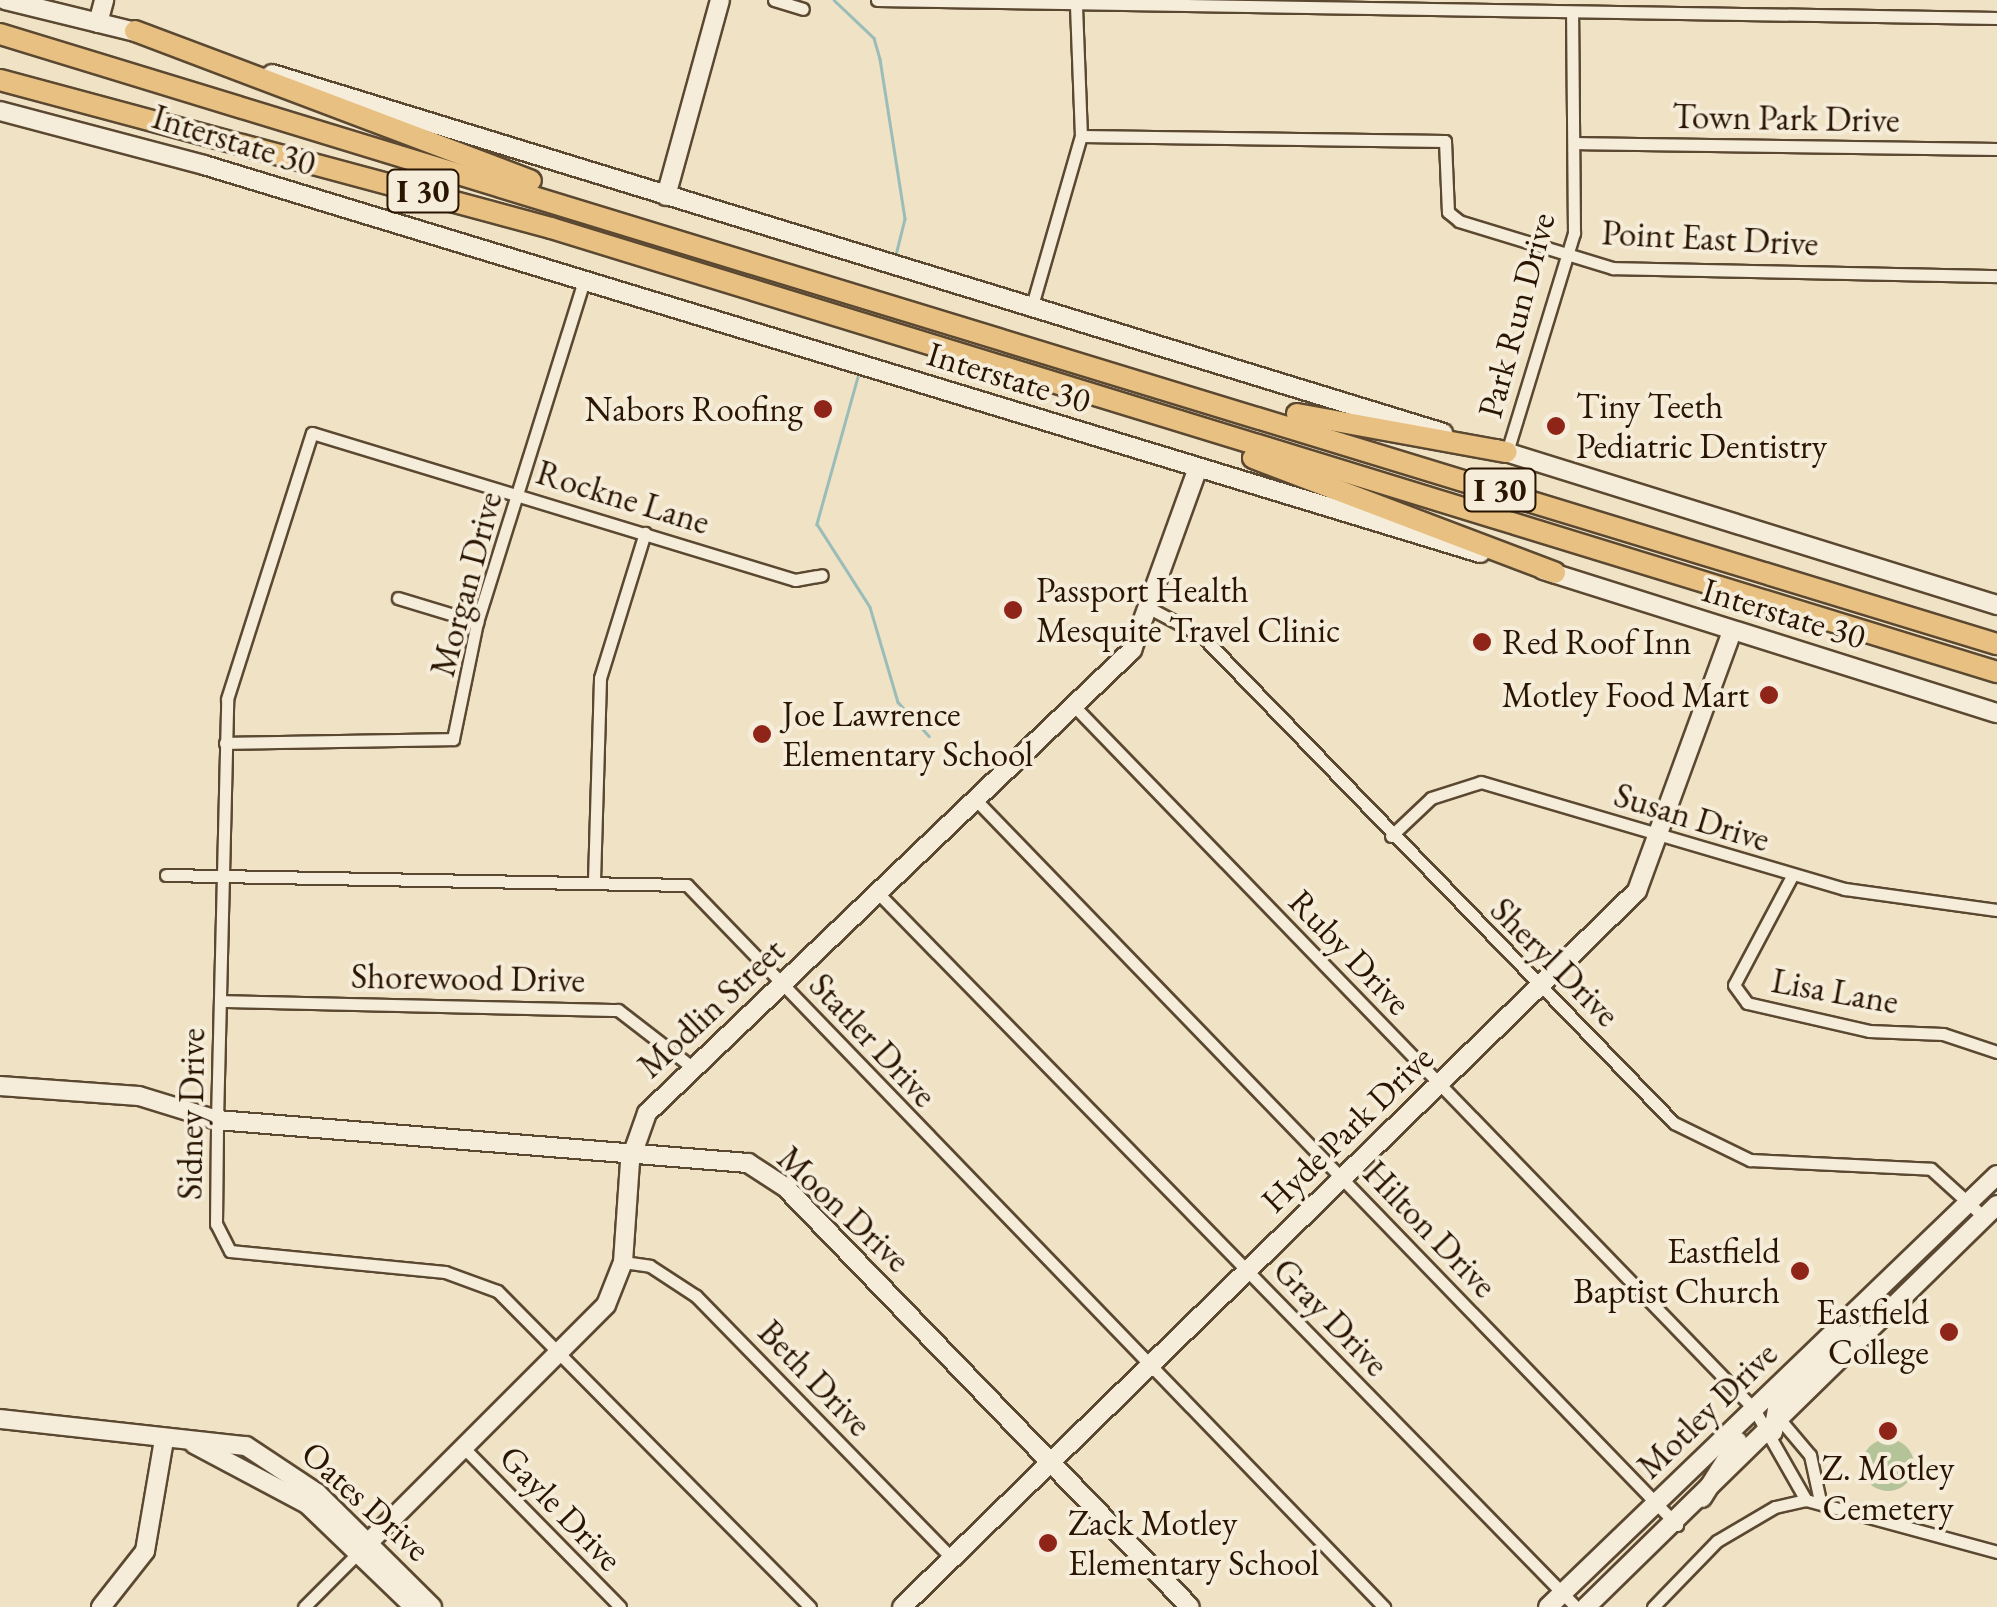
<!DOCTYPE html>
<html>
<head>
<meta charset="utf-8">
<style>
	body { margin:0 }
	#map { position:relative; width:1997px; height:1607px; overflow:hidden; background:#f0e2c5; font-family:"EB Garamond",serif }
	div>[style] { position:absolute }
	.green>* { inset:0; background:#b4c498 }
	.round { border-radius:50% }
	.stream>* { height:2.5px; margin:-1.25px; padding:0 1.25px; transform-origin:1.25px; border-radius:1.25px; background:#9bbdb9 }
	.roads { filter:drop-shadow(2px 0 #5b4831) drop-shadow(-2px 0 #5b4831) drop-shadow(0 2px #5b4831) drop-shadow(0 -2px #5b4831) }
	.street>* { height:11px; margin:-5.5px; padding:0 5.5px; transform-origin:5.5px; border-radius:5.5px; background:#f5ecd9 }
	.secondary>* { height:18px; margin:-9px; padding:0 9px; transform-origin:9px; border-radius:9px; background:#f5ecd9 }
	.highway>* { height:20px; margin:-10px; padding:0 10px; transform-origin:10px; border-radius:10px; background:#e8c182 }
	.dots>* { width:28px; height:28px; translate:-50% -50%; box-sizing:border-box; border:5px solid #f5ecd9; border-radius:50% }
	span { translate:-50% -50%; white-space:nowrap; text-align:center; line-height:1.15; -webkit-text-stroke:8px #f5ecd9; paint-order:stroke }
	.shield-label span { padding:2px 8px; background:#f5ecd9; border:2px solid; border-radius:8px; -webkit-text-stroke-width:0 }
	.shield-label { font-size:32px; color:#291500; font-weight:700 }
	.street-label { font-size:35px; color:#291500 }
	.poi-label { font-size:35px; color:#291500 }
	.left { translate:0 -50%; text-align:left }
	.right { translate:-100% -50%; text-align:right }
</style>
</head>
<body>
<div id="map">
	<div class="green">
		<div class="round" style="left:1862px;top:1439px;width:52px;height:52px"></div>
	</div>
	<div class="stream">
		<div style="left:834px;top:0;width:55px;rotate:43.5deg"></div>
		<div style="left:874px;top:38px;width:22px;rotate:74deg"></div>
		<div style="left:880px;top:59px;width:162px;rotate:81.1deg"></div>
		<div style="left:905px;top:219px;width:38px;rotate:104deg"></div>
		<div style="left:858px;top:377px;width:153px;rotate:105.6deg"></div>
		<div style="left:817px;top:524px;width:98px;rotate:57.4deg"></div>
		<div style="left:870px;top:607px;width:99px;rotate:73.6deg"></div>
		<div style="left:898px;top:702px;width:46px;rotate:47.6deg"></div>
	</div>
	<div class="roads">
		<div class="street">
			<div style="left:774px;top:0;width:30px;rotate:17deg"></div>
			<div style="left:877px;top:0;width:1120px;rotate:0.92deg"></div>
			<div style="left:1081px;top:136px;width:364px;rotate:0.8deg"></div>
			<div style="left:1445px;top:141px;width:71px;rotate:87.6deg"></div>
			<div style="left:1448px;top:212px;width:14px;rotate:39deg"></div>
			<div style="left:1459px;top:221px;width:161px;rotate:17deg"></div>
			<div style="left:1613px;top:268px;width:384px;rotate:1.2deg"></div>
			<div style="left:1574px;top:143px;width:423px;rotate:0.8deg"></div>
			<div style="left:1031px;top:309px;width:180px;rotate:-73.9deg"></div>
			<div style="left:1081px;top:136px;width:133px;rotate:-92.2deg"></div>
			<div style="left:1507px;top:452px;width:229px;rotate:-73deg"></div>
			<div style="left:1574px;top:233px;width:221px;rotate:-90.5deg"></div>
			<div style="left:398px;top:598px;width:83px;rotate:16.9deg"></div>
			<div style="left:1151px;top:609px;width:58px;rotate:27.9deg"></div>
			<div style="left:1202px;top:636px;width:678px;rotate:45.9deg"></div>
			<div style="left:1674px;top:1123px;width:85px;rotate:26deg"></div>
			<div style="left:1750px;top:1160px;width:181px;rotate:2.8deg"></div>
			<div style="left:1931px;top:1169px;width:72px;rotate:42.2deg"></div>
			<div style="left:1074px;top:706px;width:978px;rotate:45.95deg"></div>
			<div style="left:1754px;top:1409px;width:105px;rotate:60.3deg"></div>
			<div style="left:225px;top:743px;width:228px;rotate:-1deg"></div>
			<div style="left:453px;top:739px;width:119px;rotate:-78.4deg"></div>
			<div style="left:477px;top:622px;width:357px;rotate:-72.6deg"></div>
			<div style="left:975px;top:799px;width:1010px;rotate:45.96deg"></div>
			<div style="left:1391px;top:836px;width:55px;rotate:-43.5deg"></div>
			<div style="left:1431px;top:798px;width:52px;rotate:-17.7deg"></div>
			<div style="left:1481px;top:782px;width:379px;rotate:16.4deg"></div>
			<div style="left:1845px;top:889px;width:153px;rotate:7.9deg"></div>
			<div style="left:166px;top:875px;width:521px;rotate:1.1deg"></div>
			<div style="left:687px;top:885px;width:1004px;rotate:46.01deg"></div>
			<div style="left:1792px;top:876px;width:123px;rotate:118deg"></div>
			<div style="left:1734px;top:985px;width:22px;rotate:54deg"></div>
			<div style="left:1747px;top:1003px;width:125px;rotate:12.9deg"></div>
			<div style="left:1869px;top:1031px;width:74px;rotate:2.3deg"></div>
			<div style="left:1943px;top:1034px;width:57px;rotate:18.4deg"></div>
			<div style="left:594px;top:881px;width:203px;rotate:-88.3deg"></div>
			<div style="left:600px;top:678px;width:152px;rotate:-72.8deg"></div>
			<div style="left:878px;top:893px;width:998px;rotate:45.65deg"></div>
			<div style="left:221px;top:1001px;width:397px;rotate:1.3deg"></div>
			<div style="left:618px;top:1010px;width:95px;rotate:37.7deg"></div>
			<div style="left:623px;top:1262px;width:27px;rotate:8deg"></div>
			<div style="left:650px;top:1266px;width:55px;rotate:33.1deg"></div>
			<div style="left:696px;top:1296px;width:366px;rotate:45.7deg"></div>
			<div style="left:1777px;top:1416px;width:51px;rotate:49.8deg"></div>
			<div style="left:1810px;top:1455px;width:47px;rotate:77.7deg"></div>
			<div style="left:463px;top:1447px;width:224px;rotate:45.5deg"></div>
			<div style="left:304px;top:1607px;width:78px;rotate:-45deg"></div>
			<div style="left:810px;top:1607px;width:445px;rotate:-134.7deg"></div>
			<div style="left:497px;top:1291px;width:55px;rotate:-159.9deg"></div>
			<div style="left:445px;top:1272px;width:216px;rotate:-174.4deg"></div>
			<div style="left:230px;top:1251px;width:30px;rotate:-117deg"></div>
			<div style="left:216px;top:1224px;width:104px;rotate:-89.4deg"></div>
			<div style="left:217px;top:1120px;width:421px;rotate:-88.6deg"></div>
			<div style="left:227px;top:699px;width:279px;rotate:-72.3deg"></div>
			<div style="left:312px;top:433px;width:505px;rotate:16.93deg"></div>
			<div style="left:795px;top:580px;width:27px;rotate:-10deg"></div>
			<div style="left:1653px;top:1607px;width:92px;rotate:-45.9deg"></div>
			<div style="left:1717px;top:1541px;width:67px;rotate:-30.4deg"></div>
			<div style="left:1775px;top:1507px;width:32px;rotate:-13deg"></div>
			<div style="left:1806px;top:1500px;width:198px;rotate:15.2deg"></div>
		</div>
		<div class="secondary">
			<div style="left:5px;top:0;width:146px;rotate:13.8deg"></div>
			<div style="left:98px;top:23px;width:24px;rotate:-75deg"></div>
			<div style="left:272px;top:74px;width:1225px;rotate:17.04deg"></div>
			<div style="left:0;top:111px;width:211px;rotate:14.8deg"></div>
			<div style="left:204px;top:165px;width:1334px;rotate:16.91deg"></div>
			<div style="left:666px;top:196px;width:203px;rotate:-74.6deg"></div>
			<div style="left:1496px;top:449px;width:525px;rotate:17.3deg"></div>
			<div style="left:1543px;top:570px;width:476px;rotate:17.5deg"></div>
			<div style="left:0;top:1086px;width:139px;rotate:4.1deg"></div>
			<div style="left:139px;top:1096px;width:82px;rotate:17.1deg"></div>
			<div style="left:217px;top:1120px;width:533px;rotate:4.63deg"></div>
			<div style="left:748px;top:1163px;width:44px;rotate:33deg"></div>
			<div style="left:785px;top:1187px;width:583px;rotate:46.04deg"></div>
			<div style="left:0;top:1419px;width:247px;rotate:6.3deg"></div>
			<div style="left:246px;top:1446px;width:85px;rotate:33.5deg"></div>
			<div style="left:317px;top:1493px;width:162px;rotate:44.7deg"></div>
			<div style="left:1773px;top:1432px;width:23px;rotate:-80deg"></div>
			<div style="left:1777px;top:1409px;width:109px;rotate:-47.2deg"></div>
			<div style="left:194px;top:1444px;width:128px;rotate:28deg"></div>
			<div style="left:307px;top:1504px;width:149px;rotate:43.9deg"></div>
			<div style="left:1702px;top:1498px;width:67px;rotate:-57.7deg"></div>
			<div style="left:359px;top:1552px;width:349px;rotate:-45deg"></div>
			<div style="left:606px;top:1305px;width:46px;rotate:-68.4deg"></div>
			<div style="left:623px;top:1262px;width:101px;rotate:-86deg"></div>
			<div style="left:630px;top:1161px;width:51px;rotate:-70.5deg"></div>
			<div style="left:647px;top:1113px;width:671px;rotate:-43.67deg"></div>
			<div style="left:1132px;top:650px;width:194px;rotate:-70.1deg"></div>
			<div style="left:101px;top:1607px;width:71px;rotate:-51.8deg"></div>
			<div style="left:145px;top:1551px;width:113px;rotate:-80.3deg"></div>
			<div style="left:902px;top:1607px;width:1026px;rotate:-44.25deg"></div>
			<div style="left:1637px;top:891px;width:277px;rotate:-69.9deg"></div>
			<div style="left:1548px;top:1607px;width:623px;rotate:-43.89deg"></div>
			<div style="left:1586px;top:1607px;width:575px;rotate:-44.37deg"></div>
		</div>
		<div class="highway">
			<div style="left:135px;top:31px;width:423px;rotate:20.7deg"></div>
			<div style="left:0;top:34px;width:2088px;rotate:16.99deg"></div>
			<div style="left:0;top:80px;width:571px;rotate:15.03deg"></div>
			<div style="left:551px;top:228px;width:1513px;rotate:17.07deg"></div>
			<div style="left:1297px;top:414px;width:213px;rotate:10.3deg"></div>
			<div style="left:1253px;top:458px;width:323px;rotate:20.8deg"></div>
		</div>
	</div>
	<div class="dots">
		<div style="left:823px;top:409px;background:#8f2418"></div>
		<div style="left:1556px;top:426px;background:#8f2418"></div>
		<div style="left:1013px;top:610px;background:#8f2418"></div>
		<div style="left:1482px;top:642px;background:#8f2418"></div>
		<div style="left:1769px;top:695px;background:#8f2418"></div>
		<div style="left:762px;top:734px;background:#8f2418"></div>
		<div style="left:1800px;top:1271px;background:#8f2418"></div>
		<div style="left:1949px;top:1332px;background:#8f2418"></div>
		<div style="left:1888px;top:1431px;background:#8f2418"></div>
		<div style="left:1048px;top:1543px;background:#8f2418"></div>
	</div>
	<div class="shield-label">
		<span style="left:423px;top:191px">I 30</span>
		<span style="left:1500px;top:490px">I 30</span>
	</div>
	<div class="street-label">
		<span style="left:1786px;top:118px;rotate:1deg">Town Park Drive</span>
		<span style="left:234px;top:140px;rotate:17deg">Interstate 30</span>
		<span style="left:1710px;top:238px;rotate:3deg">Point East Drive</span>
		<span style="left:1516px;top:315px;rotate:-75deg">Park Run Drive</span>
		<span style="left:1009px;top:377px;rotate:17deg">Interstate 30</span>
		<span style="left:623px;top:497px;rotate:17deg">Rockne Lane</span>
		<span style="left:466px;top:584px;rotate:-75deg">Morgan Drive</span>
		<span style="left:1784px;top:613px;rotate:17deg">Interstate 30</span>
		<span style="left:1692px;top:817px;rotate:17deg">Susan Drive</span>
		<span style="left:1350px;top:952px;rotate:46deg">Ruby Drive</span>
		<span style="left:1555px;top:962px;rotate:45deg">Sheryl Drive</span>
		<span style="left:468px;top:978px;rotate:1deg">Shorewood Drive</span>
		<span style="left:1835px;top:991px;rotate:10deg">Lisa Lane</span>
		<span style="left:711px;top:1008px;rotate:-43deg">Modlin Street</span>
		<span style="left:873px;top:1040px;rotate:47deg">Statler Drive</span>
		<span style="left:191px;top:1114px;rotate:-89deg">Sidney Drive</span>
		<span style="left:1347px;top:1129px;rotate:-44deg">Hyde Park Drive</span>
		<span style="left:844px;top:1209px;rotate:43deg">Moon Drive</span>
		<span style="left:1430px;top:1229px;rotate:46deg">Hilton Drive</span>
		<span style="left:1331px;top:1317px;rotate:46deg">Gray Drive</span>
		<span style="left:815px;top:1378px;rotate:46deg">Beth Drive</span>
		<span style="left:1707px;top:1410px;rotate:-44deg">Motley Drive</span>
		<span style="left:366px;top:1501px;rotate:42deg">Oates Drive</span>
		<span style="left:561px;top:1508px;rotate:46deg">Gayle Drive</span>
	</div>
	<div class="poi-label">
		<span class="left" style="left:1576px;top:426px">Tiny Teeth<br>Pediatric Dentistry</span>
		<span class="right" style="left:803px;top:409px">Nabors Roofing</span>
		<span class="left" style="left:1036px;top:610px">Passport Health<br>Mesquite Travel Clinic</span>
		<span class="left" style="left:1502px;top:642px">Red Roof Inn</span>
		<span class="right" style="left:1749px;top:695px">Motley Food Mart</span>
		<span class="left" style="left:782px;top:734px">Joe Lawrence<br>Elementary School</span>
		<span class="right" style="left:1780px;top:1271px">Eastfield<br>Baptist Church</span>
		<span class="right" style="left:1929px;top:1332px">Eastfield<br>College</span>
		<span style="left:1888px;top:1488px">Z. Motley<br>Cemetery</span>
		<span class="left" style="left:1068px;top:1543px">Zack Motley<br>Elementary School</span>
	</div>
</div>
</body>
</html>
